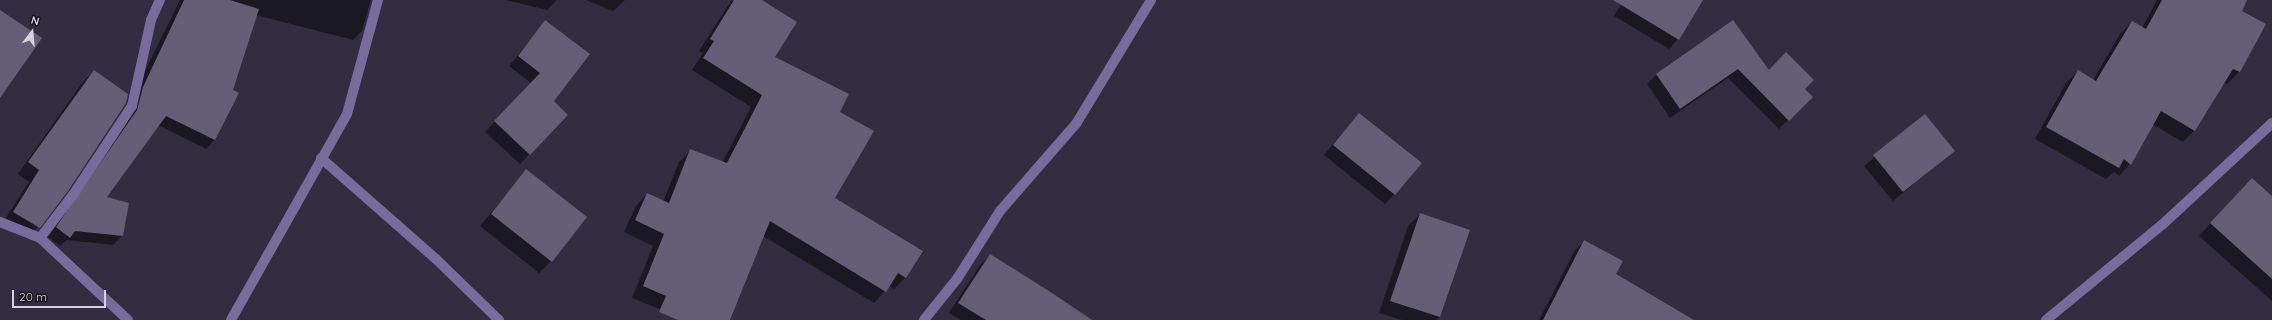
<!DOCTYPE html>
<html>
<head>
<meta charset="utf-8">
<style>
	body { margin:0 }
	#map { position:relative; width:2272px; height:320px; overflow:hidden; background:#322d41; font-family:Quicksand,sans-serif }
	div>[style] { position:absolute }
	.shadow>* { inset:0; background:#0007 }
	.building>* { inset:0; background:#645f76 }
	.minor>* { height:10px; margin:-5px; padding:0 5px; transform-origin:5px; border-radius:5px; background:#786c9d }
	span { translate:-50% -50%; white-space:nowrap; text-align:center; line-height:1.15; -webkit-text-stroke:3.5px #191720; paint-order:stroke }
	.north { position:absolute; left:12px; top:12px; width:40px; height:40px; -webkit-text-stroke:3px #191720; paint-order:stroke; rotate:16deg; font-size:11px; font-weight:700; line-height:16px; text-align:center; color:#d5d2df }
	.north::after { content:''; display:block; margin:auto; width:14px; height:18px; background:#d5d2df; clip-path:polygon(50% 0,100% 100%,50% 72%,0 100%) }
	.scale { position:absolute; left:12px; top:290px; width:94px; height:18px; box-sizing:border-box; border:2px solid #d5d2df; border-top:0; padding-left:5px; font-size:12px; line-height:14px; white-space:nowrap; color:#d5d2df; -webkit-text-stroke:3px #191720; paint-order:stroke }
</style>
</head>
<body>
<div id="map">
	<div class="shadow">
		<div style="clip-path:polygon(180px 0,371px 0,362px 31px,353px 40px,256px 15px,232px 91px,237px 93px,215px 140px,206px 149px,158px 125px,105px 197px,122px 236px,113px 245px,67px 240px,60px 246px,48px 237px,129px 119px,134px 97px,146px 69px)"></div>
		<div style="clip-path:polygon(506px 0,557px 0,547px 10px)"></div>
		<div style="clip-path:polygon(586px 0,625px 0,613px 11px)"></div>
		<div style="clip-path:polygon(760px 0,774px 58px,839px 112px,834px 198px,905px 278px,894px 289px,889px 286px,874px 303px,763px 236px,729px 320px,687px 320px,632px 298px,653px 246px,624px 232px,636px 206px,647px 194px,663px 202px,679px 162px,691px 150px,722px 163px,751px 107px,692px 70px,703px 53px,699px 51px,731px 1px)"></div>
		<div style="clip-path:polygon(1624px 0,1702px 0,1678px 39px,1669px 49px,1614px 16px)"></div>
		<div style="clip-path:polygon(2157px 0,2241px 0,2240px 11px,2264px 24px,2239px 72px,2227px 84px,2224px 82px,2194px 131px,2183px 142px,2152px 124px,2130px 164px,2119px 176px,2114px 172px,2106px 179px,2035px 139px,2066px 83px,2078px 71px,2093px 80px,2120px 34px,2132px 22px,2142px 28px)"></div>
		<div style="clip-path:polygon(545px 21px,552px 101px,567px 115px,520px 164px,485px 132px,531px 83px,509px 66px)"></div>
		<div style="clip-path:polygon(1733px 21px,1768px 72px,1804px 89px,1811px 97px,1779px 129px,1728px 78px,1670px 118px,1647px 84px,1657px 74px)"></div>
		<div style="clip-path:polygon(94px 71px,67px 191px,27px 239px,2px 224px,29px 182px,18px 174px,82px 83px)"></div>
		<div style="clip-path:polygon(1359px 114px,1395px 194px,1385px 204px,1324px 155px)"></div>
		<div style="clip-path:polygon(1925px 115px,1954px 151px,1893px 201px,1864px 166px)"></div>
		<div style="clip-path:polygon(526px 171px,551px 261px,539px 273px,480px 226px)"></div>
		<div style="clip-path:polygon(2240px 191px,2272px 197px,2272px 301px,2199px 236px)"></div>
		<div style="clip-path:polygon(1420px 214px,1440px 317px,1436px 320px,1402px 320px,1379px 313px,1408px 226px)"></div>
		<div style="clip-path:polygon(1584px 242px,1615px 275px,1658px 320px,1539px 320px,1575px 250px)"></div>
		<div style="clip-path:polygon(990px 255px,1090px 320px,961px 320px,949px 313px,980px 265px)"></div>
	</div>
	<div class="building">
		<div style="clip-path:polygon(184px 0,230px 0,259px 9px,233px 90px,239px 93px,215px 140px,166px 116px,107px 197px,129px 203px,123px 236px,75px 231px,70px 238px,56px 227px,137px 110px,143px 87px)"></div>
		<div style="clip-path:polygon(734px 0,762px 0,797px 22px,775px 57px,849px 94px,840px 112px,874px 131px,835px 198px,923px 251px,906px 278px,898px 273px,886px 292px,770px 221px,730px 320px,678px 320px,659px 312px,666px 296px,643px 286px,664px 234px,635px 220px,647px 193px,669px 203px,690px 149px,727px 163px,762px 95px,703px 58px,714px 41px,710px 39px)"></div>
		<div style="clip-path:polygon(1613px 0,1703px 0,1679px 40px)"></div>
		<div style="clip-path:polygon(2162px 0,2247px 0,2242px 11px,2266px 24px,2240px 72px,2233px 69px,2195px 131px,2161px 111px,2131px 165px,2124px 159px,2119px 168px,2046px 127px,2078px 70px,2096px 81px,2132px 21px,2146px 29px)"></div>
		<div style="clip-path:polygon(0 10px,42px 38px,0 98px)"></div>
		<div style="clip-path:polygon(545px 20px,590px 54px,554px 101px,568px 115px,530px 155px,494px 121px,540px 73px,518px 56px)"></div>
		<div style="clip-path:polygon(1733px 20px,1769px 70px,1786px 52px,1814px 80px,1805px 89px,1813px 97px,1789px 121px,1738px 69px,1680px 109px,1656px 74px)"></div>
		<div style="clip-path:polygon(94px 70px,128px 94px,126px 103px,68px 191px,40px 228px,13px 212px,39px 170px,28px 162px)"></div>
		<div style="clip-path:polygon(1359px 113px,1422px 163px,1395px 195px,1333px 145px)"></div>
		<div style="clip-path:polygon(1925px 114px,1955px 151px,1903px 192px,1873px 155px)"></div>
		<div style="clip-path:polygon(526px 169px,587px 217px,552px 262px,491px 214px)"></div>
		<div style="clip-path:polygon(2252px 178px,2272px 196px,2272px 279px,2210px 223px)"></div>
		<div style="clip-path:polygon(1420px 213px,1470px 230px,1440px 317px,1390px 301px)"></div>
		<div style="clip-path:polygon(1584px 240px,1623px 261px,1616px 274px,1694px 320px,1543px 320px)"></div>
		<div style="clip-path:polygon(990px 254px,1052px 293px,1092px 320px,986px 320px,958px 303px)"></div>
	</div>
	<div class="minor">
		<div style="left:321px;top:158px;width:153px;rotate:41.3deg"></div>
		<div style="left:436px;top:259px;width:88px;rotate:44.1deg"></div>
		<div style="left:0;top:222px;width:43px;rotate:21.8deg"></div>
		<div style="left:128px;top:320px;width:120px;rotate:-137deg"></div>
		<div style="left:40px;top:238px;width:54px;rotate:-52.5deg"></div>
		<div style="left:73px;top:195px;width:107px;rotate:-56.5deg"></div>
		<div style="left:132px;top:106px;width:88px;rotate:-77.5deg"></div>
		<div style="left:151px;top:20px;width:22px;rotate:-66deg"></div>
		<div style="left:231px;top:320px;width:236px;rotate:-60.6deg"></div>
		<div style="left:347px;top:114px;width:118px;rotate:-74.8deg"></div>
		<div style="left:924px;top:320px;width:53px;rotate:-51.2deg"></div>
		<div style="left:957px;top:279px;width:80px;rotate:-57.7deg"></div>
		<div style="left:1000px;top:211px;width:116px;rotate:-48.9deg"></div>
		<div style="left:1076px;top:124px;width:145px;rotate:-58.8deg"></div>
		<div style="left:2046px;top:320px;width:151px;rotate:-39.4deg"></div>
		<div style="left:2163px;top:224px;width:149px;rotate:-42.8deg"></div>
	</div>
	<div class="north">N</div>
	<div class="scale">20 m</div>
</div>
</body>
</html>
